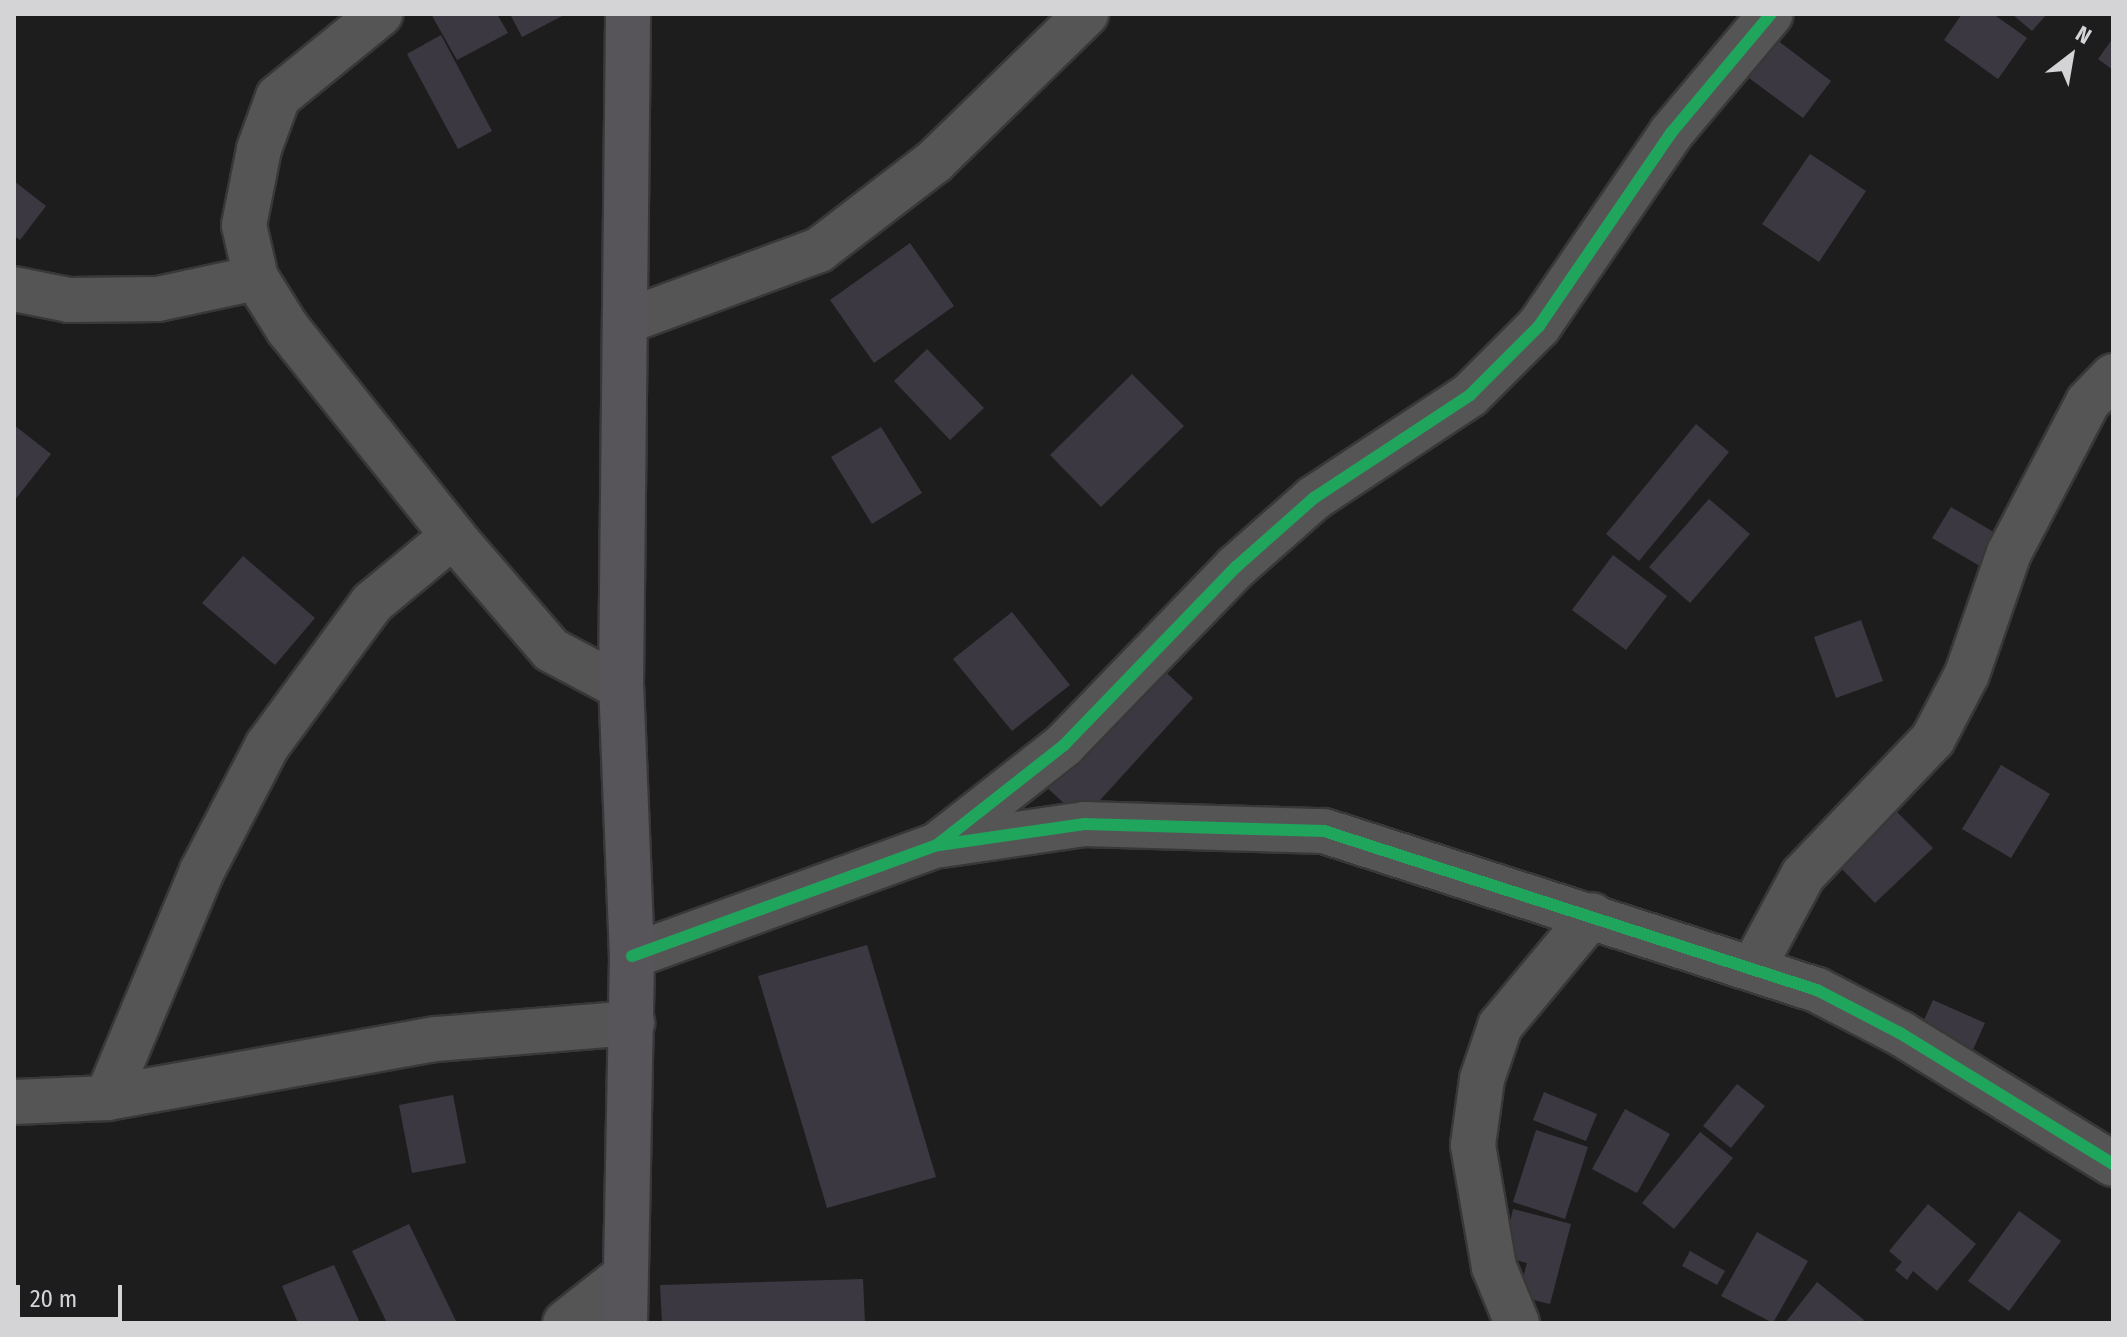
<!DOCTYPE html>
<html>
<head>
<meta charset="utf-8">
<style>
	body { margin:0 }
	#map { position:relative; width:2127px; height:1337px; overflow:hidden; background:#1d1d1e; font-family:"Fira Sans Condensed",sans-serif }
	div>[style] { position:absolute }
	.building>* { inset:0; background:#3c3841 }
	.roads { filter:drop-shadow(2px 0 #383839) drop-shadow(-2px 0 #383839) drop-shadow(0 2px #383839) drop-shadow(0 -2px #383839) }
	.minor>* { height:44px; margin:-22px; padding:0 22px; transform-origin:22px; border-radius:22px; background:#555556 }
	.major>* { height:44px; margin:-22px; padding:0 22px; transform-origin:22px; border-radius:22px; background:#58555a }
	.cycleway>* { height:12px; margin:-6px; padding:0 6px; transform-origin:6px; border-radius:6px; background:#20a55d }
	span { translate:-50% -50%; white-space:nowrap; text-align:center; line-height:1.15; -webkit-text-stroke:6px #1d1c1f; paint-order:stroke }
	.frame { position:absolute; inset:0; border:16px solid #d4d4d6; pointer-events:none }
	.north { position:absolute; left:2031px; top:16px; width:80px; height:80px; -webkit-text-stroke:6px #1d1c1f; paint-order:stroke; rotate:31deg; font-size:22px; font-weight:700; line-height:32px; text-align:center; color:#d4d4d6 }
	.north::after { content:''; display:block; margin:auto; width:28px; height:36px; background:#d4d4d6; clip-path:polygon(50% 0,100% 100%,50% 72%,0 100%) }
	.scale { position:absolute; left:16px; top:1285px; width:106px; height:36px; box-sizing:border-box; border:4px solid #d4d4d6; border-top:0; padding-left:10px; font-size:24px; line-height:28px; white-space:nowrap; color:#d4d4d6; -webkit-text-stroke:6px #1d1c1f; paint-order:stroke }
</style>
</head>
<body>
<div id="map">
	<div class="building">
		<div style="clip-path:polygon(431px 14px,497px 14px,508px 33px,457px 60px)"></div>
		<div style="clip-path:polygon(510px 14px,566px 14px,522px 37px)"></div>
		<div style="clip-path:polygon(1962px 14px,1993px 14px,2027px 38px,1998px 79px,1944px 40px)"></div>
		<div style="clip-path:polygon(2012px 14px,2047px 14px,2032px 31px)"></div>
		<div style="clip-path:polygon(441px 35px,492px 131px,458px 149px,407px 54px)"></div>
		<div style="clip-path:polygon(1773px 37px,1831px 81px,1803px 118px,1745px 75px)"></div>
		<div style="clip-path:polygon(2113px 38px,2113px 70px,2098px 59px)"></div>
		<div style="clip-path:polygon(1810px 154px,1866px 191px,1819px 262px,1762px 224px)"></div>
		<div style="clip-path:polygon(14px 181px,46px 206px,20px 240px,14px 236px)"></div>
		<div style="clip-path:polygon(910px 243px,954px 306px,874px 363px,830px 300px)"></div>
		<div style="clip-path:polygon(927px 349px,984px 408px,950px 440px,894px 381px)"></div>
		<div style="clip-path:polygon(1132px 374px,1184px 426px,1101px 507px,1050px 455px)"></div>
		<div style="clip-path:polygon(1696px 424px,1729px 452px,1639px 561px,1606px 534px)"></div>
		<div style="clip-path:polygon(14px 425px,51px 454px,14px 501px)"></div>
		<div style="clip-path:polygon(881px 427px,922px 493px,872px 524px,831px 457px)"></div>
		<div style="clip-path:polygon(1709px 499px,1750px 534px,1690px 603px,1649px 567px)"></div>
		<div style="clip-path:polygon(1951px 507px,2009px 541px,1990px 572px,1932px 538px)"></div>
		<div style="clip-path:polygon(1613px 555px,1667px 596px,1626px 650px,1572px 610px)"></div>
		<div style="clip-path:polygon(243px 556px,315px 618px,275px 665px,202px 603px)"></div>
		<div style="clip-path:polygon(1012px 612px,1070px 685px,1012px 731px,953px 659px)"></div>
		<div style="clip-path:polygon(1861px 620px,1883px 681px,1836px 698px,1814px 637px)"></div>
		<div style="clip-path:polygon(1154px 661px,1193px 698px,1082px 820px,1042px 783px)"></div>
		<div style="clip-path:polygon(2001px 765px,2050px 794px,2011px 858px,1962px 829px)"></div>
		<div style="clip-path:polygon(1895px 810px,1933px 848px,1875px 903px,1838px 865px)"></div>
		<div style="clip-path:polygon(867px 945px,936px 1177px,827px 1208px,758px 976px)"></div>
		<div style="clip-path:polygon(1933px 1000px,1985px 1023px,1971px 1054px,1919px 1031px)"></div>
		<div style="clip-path:polygon(1737px 1084px,1765px 1106px,1731px 1148px,1703px 1126px)"></div>
		<div style="clip-path:polygon(1544px 1092px,1597px 1114px,1586px 1141px,1533px 1120px)"></div>
		<div style="clip-path:polygon(453px 1095px,466px 1163px,412px 1173px,399px 1105px)"></div>
		<div style="clip-path:polygon(1625px 1109px,1670px 1134px,1637px 1193px,1592px 1169px)"></div>
		<div style="clip-path:polygon(1536px 1130px,1588px 1147px,1565px 1219px,1513px 1202px)"></div>
		<div style="clip-path:polygon(1700px 1132px,1733px 1158px,1674px 1229px,1642px 1203px)"></div>
		<div style="clip-path:polygon(1928px 1204px,1976px 1244px,1937px 1291px,1913px 1271px,1907px 1280px,1895px 1270px,1902px 1262px,1889px 1251px)"></div>
		<div style="clip-path:polygon(1513px 1209px,1571px 1224px,1550px 1304px,1518px 1296px,1527px 1263px,1502px 1256px)"></div>
		<div style="clip-path:polygon(2019px 1211px,2061px 1241px,2009px 1311px,1968px 1281px)"></div>
		<div style="clip-path:polygon(409px 1224px,457px 1323px,387px 1323px,352px 1251px)"></div>
		<div style="clip-path:polygon(1757px 1232px,1808px 1261px,1773px 1323px,1721px 1296px)"></div>
		<div style="clip-path:polygon(1690px 1251px,1725px 1271px,1717px 1285px,1682px 1266px)"></div>
		<div style="clip-path:polygon(334px 1265px,360px 1323px,298px 1323px,282px 1286px)"></div>
		<div style="clip-path:polygon(863px 1279px,865px 1323px,662px 1323px,660px 1285px)"></div>
		<div style="clip-path:polygon(1817px 1282px,1864px 1320px,1861px 1323px,1785px 1323px)"></div>
	</div>
	<div class="roads">
		<div class="minor">
			<div style="left:256px;top:278px;width:54px;rotate:-102.8deg"></div>
			<div style="left:244px;top:225px;width:77px;rotate:-78.8deg"></div>
			<div style="left:259px;top:149px;width:55px;rotate:-69.9deg"></div>
			<div style="left:278px;top:97px;width:132px;rotate:-39.1deg"></div>
			<div style="left:14px;top:289px;width:56px;rotate:11.3deg"></div>
			<div style="left:69px;top:300px;width:89px;rotate:-0.6deg"></div>
			<div style="left:158px;top:299px;width:100px;rotate:-12.1deg"></div>
			<div style="left:256px;top:278px;width:60px;rotate:57.9deg"></div>
			<div style="left:288px;top:329px;width:265px;rotate:51.4deg"></div>
			<div style="left:453px;top:536px;width:150px;rotate:49.3deg"></div>
			<div style="left:551px;top:650px;width:79px;rotate:27.9deg"></div>
			<div style="left:627px;top:321px;width:205px;rotate:-20.3deg"></div>
			<div style="left:819px;top:250px;width:146px;rotate:-37.5deg"></div>
			<div style="left:935px;top:161px;width:211px;rotate:-44.2deg"></div>
			<div style="left:942px;top:845px;width:144px;rotate:-8.4deg"></div>
			<div style="left:1084px;top:824px;width:240px;rotate:1.7deg"></div>
			<div style="left:1324px;top:831px;width:518px;rotate:17.88deg"></div>
			<div style="left:1817px;top:990px;width:93px;rotate:27.4deg"></div>
			<div style="left:1900px;top:1033px;width:250px;rotate:31.6deg"></div>
			<div style="left:632px;top:956px;width:325px;rotate:-20deg"></div>
			<div style="left:937px;top:845px;width:162px;rotate:-38.2deg"></div>
			<div style="left:1064px;top:745px;width:248px;rotate:-46deg"></div>
			<div style="left:1236px;top:567px;width:104px;rotate:-41.5deg"></div>
			<div style="left:1314px;top:498px;width:187px;rotate:-33.4deg"></div>
			<div style="left:1470px;top:395px;width:98px;rotate:-45deg"></div>
			<div style="left:1539px;top:326px;width:234px;rotate:-55.6deg"></div>
			<div style="left:1671px;top:133px;width:155px;rotate:-50deg"></div>
			<div style="left:1753px;top:968px;width:106px;rotate:-61.7deg"></div>
			<div style="left:1803px;top:875px;width:188px;rotate:-46.3deg"></div>
			<div style="left:1933px;top:739px;width:73px;rotate:-62.4deg"></div>
			<div style="left:1967px;top:674px;width:128px;rotate:-70.9deg"></div>
			<div style="left:2009px;top:553px;width:170px;rotate:-62.4deg"></div>
			<div style="left:2088px;top:402px;width:36px;rotate:-46deg"></div>
			<div style="left:107px;top:1098px;width:246px;rotate:-67.3deg"></div>
			<div style="left:202px;top:871px;width:141px;rotate:-62.5deg"></div>
			<div style="left:267px;top:746px;width:177px;rotate:-53.7deg"></div>
			<div style="left:372px;top:603px;width:105px;rotate:-39.6deg"></div>
			<div style="left:14px;top:1102px;width:93px;rotate:-2.5deg"></div>
			<div style="left:107px;top:1098px;width:334px;rotate:-10.2deg"></div>
			<div style="left:436px;top:1039px;width:197px;rotate:-4.7deg"></div>
			<div style="left:565px;top:1323px;width:73px;rotate:-38.3deg"></div>
			<div style="left:1517px;top:1323px;width:61px;rotate:-112.3deg"></div>
			<div style="left:1494px;top:1267px;width:124px;rotate:-99.8deg"></div>
			<div style="left:1473px;top:1145px;width:67px;rotate:-82.2deg"></div>
			<div style="left:1482px;top:1079px;width:56px;rotate:-71.2deg"></div>
			<div style="left:1500px;top:1026px;width:144px;rotate:-50.3deg"></div>
		</div>
		<div class="major">
			<div style="left:625px;top:1323px;width:367px;rotate:-88.9deg"></div>
			<div style="left:632px;top:956px;width:269px;rotate:-92.3deg"></div>
			<div style="left:621px;top:687px;width:673px;rotate:-89.4deg"></div>
		</div>
	</div>
	<div class="cycleway">
		<div style="left:939px;top:845px;width:147px;rotate:-8.2deg"></div>
		<div style="left:1084px;top:824px;width:240px;rotate:1.7deg"></div>
		<div style="left:1324px;top:831px;width:518px;rotate:17.88deg"></div>
		<div style="left:1817px;top:990px;width:93px;rotate:27.4deg"></div>
		<div style="left:1900px;top:1033px;width:250px;rotate:31.6deg"></div>
		<div style="left:632px;top:956px;width:325px;rotate:-20deg"></div>
		<div style="left:937px;top:845px;width:162px;rotate:-38.2deg"></div>
		<div style="left:1064px;top:745px;width:248px;rotate:-46deg"></div>
		<div style="left:1236px;top:567px;width:104px;rotate:-41.5deg"></div>
		<div style="left:1314px;top:498px;width:187px;rotate:-33.4deg"></div>
		<div style="left:1470px;top:395px;width:98px;rotate:-45deg"></div>
		<div style="left:1539px;top:326px;width:234px;rotate:-55.6deg"></div>
		<div style="left:1671px;top:133px;width:155px;rotate:-50deg"></div>
	</div>
	<div class="frame"></div>
	<div class="north">N</div>
	<div class="scale">20 m</div>
</div>
</body>
</html>
